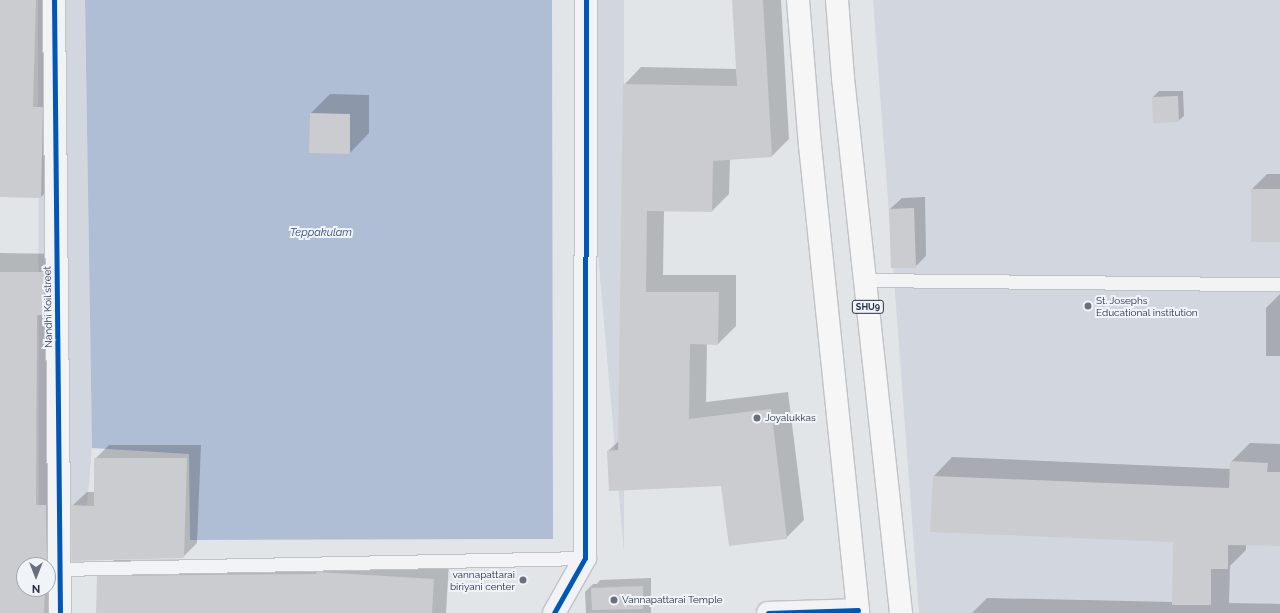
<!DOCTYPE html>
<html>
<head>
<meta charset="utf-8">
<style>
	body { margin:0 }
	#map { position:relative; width:1280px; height:613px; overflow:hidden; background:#e2e5e8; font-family:Raleway,sans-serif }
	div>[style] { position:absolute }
	.built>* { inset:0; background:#d2d6de }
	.water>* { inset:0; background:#afbed5 }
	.shadow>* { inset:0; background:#0003 }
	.building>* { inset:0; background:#caccd0 }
	.roads { filter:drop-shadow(1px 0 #bfc2c6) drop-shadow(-1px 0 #bfc2c6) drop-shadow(0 1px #bfc2c6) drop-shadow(0 -1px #bfc2c6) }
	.service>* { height:13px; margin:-6.5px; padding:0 6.5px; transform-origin:6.5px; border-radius:6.5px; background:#f2f3f5 }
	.minor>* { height:22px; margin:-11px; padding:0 11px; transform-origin:11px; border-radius:11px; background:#f2f3f5 }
	.tertiary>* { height:22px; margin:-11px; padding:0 11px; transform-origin:11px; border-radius:11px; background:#f2f3f5 }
	.primary>* { height:22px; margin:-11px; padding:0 11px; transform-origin:11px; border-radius:11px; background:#f6f6f7 }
	.cycleway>* { height:5px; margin:-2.5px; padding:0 2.5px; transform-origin:2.5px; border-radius:2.5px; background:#0057b8 }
	.dots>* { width:11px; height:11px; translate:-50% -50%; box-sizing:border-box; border:2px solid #f0f3f8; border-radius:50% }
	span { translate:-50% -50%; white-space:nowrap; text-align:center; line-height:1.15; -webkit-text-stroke:4px #f0f3f8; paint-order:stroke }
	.shield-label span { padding:1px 3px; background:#f0f3f8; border:1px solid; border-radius:3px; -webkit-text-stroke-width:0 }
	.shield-label { font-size:9px; color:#282f43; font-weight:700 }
	.poi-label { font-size:10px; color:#282f43 }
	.left { translate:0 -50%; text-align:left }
	.right { translate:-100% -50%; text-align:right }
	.street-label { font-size:10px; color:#282f43 }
	.water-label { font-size:11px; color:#2e4a7a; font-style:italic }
	.north { position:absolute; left:16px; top:557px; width:40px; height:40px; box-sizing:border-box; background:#f0f3f8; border:1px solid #a0a5b0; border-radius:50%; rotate:180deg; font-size:11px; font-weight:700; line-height:16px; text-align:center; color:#282f43 }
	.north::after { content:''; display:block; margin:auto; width:14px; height:18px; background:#696f7d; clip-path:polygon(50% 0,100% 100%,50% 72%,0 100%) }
</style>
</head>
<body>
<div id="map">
	<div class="built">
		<div style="clip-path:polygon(38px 0,85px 0,92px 448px,82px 562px,39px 562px)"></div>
		<div style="clip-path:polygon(576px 0,624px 0,624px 553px)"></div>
		<div style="clip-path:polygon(873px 0,1280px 0,1280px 613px,919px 613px)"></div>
	</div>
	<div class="water">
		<div style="clip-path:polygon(85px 0,552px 0,553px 539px,190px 540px,189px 454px,92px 448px)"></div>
	</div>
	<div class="shadow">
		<div style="clip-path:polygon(0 0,53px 0,59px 179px,41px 197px,0 196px)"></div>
		<div style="clip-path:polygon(733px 0,781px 0,789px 139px,772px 156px,730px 159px,729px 194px,712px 211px,664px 211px,663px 275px,736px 275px,736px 326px,718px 344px,707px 343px,706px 402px,788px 392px,804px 520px,786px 538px,722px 485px,608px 451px,620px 440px,624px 85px,641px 67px,737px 69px)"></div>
		<div style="clip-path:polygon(1159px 91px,1183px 91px,1184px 116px,1178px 121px,1154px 122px,1153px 97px)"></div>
		<div style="clip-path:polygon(330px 94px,369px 95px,369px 133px,350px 153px,311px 113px)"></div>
		<div style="clip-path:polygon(1267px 174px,1280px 174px,1280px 241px,1252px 189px)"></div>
		<div style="clip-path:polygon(925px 197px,926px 256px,915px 267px,890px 209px,902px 198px)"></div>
		<div style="clip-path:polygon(evenodd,0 253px,63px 254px,55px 613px,0 613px,0 253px,24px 565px,48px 565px,48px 589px,24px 589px,24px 565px)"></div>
		<div style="clip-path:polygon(1280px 294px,1280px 356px,1266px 356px,1266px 308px)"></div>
		<div style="clip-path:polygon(1250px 443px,1280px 444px,1280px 545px,1246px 545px,1246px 550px,1230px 566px,1229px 603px,1280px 604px,1280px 613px,972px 613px,987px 598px,1173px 602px,1174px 541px,934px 476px,952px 457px,1231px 469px,1231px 462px)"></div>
		<div style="clip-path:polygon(109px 445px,201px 445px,197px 543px,183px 557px,72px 506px,87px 492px,95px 492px,95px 459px)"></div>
		<div style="clip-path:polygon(332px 558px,449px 563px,446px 613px,97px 613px,98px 577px,114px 560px)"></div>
		<div style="clip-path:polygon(651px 578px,651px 613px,586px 613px,585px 592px,593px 584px,597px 584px,600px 580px)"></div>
	</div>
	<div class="building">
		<div style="clip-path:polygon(0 0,36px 0,33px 107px,43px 107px,41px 198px,0 197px)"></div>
		<div style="clip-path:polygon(732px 0,763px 0,772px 157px,713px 161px,712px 212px,647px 211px,646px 292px,719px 292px,718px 345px,690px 344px,689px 419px,771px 409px,787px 539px,729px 546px,721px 486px,609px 491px,607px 451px,618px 450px,623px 84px,737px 86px)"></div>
		<div style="clip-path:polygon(1178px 96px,1179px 122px,1153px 123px,1152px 97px)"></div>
		<div style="clip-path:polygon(310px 113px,350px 114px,350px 154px,309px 153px)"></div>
		<div style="clip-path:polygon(1251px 189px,1280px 189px,1280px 242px,1251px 242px)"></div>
		<div style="clip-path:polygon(914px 208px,916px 268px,891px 268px,889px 209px)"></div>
		<div style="clip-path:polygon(0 272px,44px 272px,44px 315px,37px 315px,36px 505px,46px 505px,47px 565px,24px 565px,24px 589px,45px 589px,44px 613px,0 613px)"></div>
		<div style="clip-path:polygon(94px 458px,187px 458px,184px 558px,72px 561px,71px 505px,94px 506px)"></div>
		<div style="clip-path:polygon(1230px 461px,1268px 463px,1267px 472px,1280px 472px,1280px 546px,1228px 545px,1228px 569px,1211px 569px,1211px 605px,1172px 605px,1173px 542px,930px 532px,933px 476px,1229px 488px)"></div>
		<div style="clip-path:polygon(317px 572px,434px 579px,432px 613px,96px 613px,97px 576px,316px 574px)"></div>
		<div style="clip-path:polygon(643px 586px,643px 609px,592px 610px,591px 588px)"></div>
	</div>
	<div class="roads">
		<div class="service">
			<div style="left:865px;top:280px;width:415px;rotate:0.6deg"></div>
			<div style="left:60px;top:569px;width:525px;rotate:-1.2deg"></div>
		</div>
		<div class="minor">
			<div style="left:554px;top:613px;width:63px;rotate:-60.6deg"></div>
			<div style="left:585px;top:558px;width:558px;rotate:-89.9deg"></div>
			<div style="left:768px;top:613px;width:90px;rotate:-1.9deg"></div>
		</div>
		<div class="tertiary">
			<div style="left:54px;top:0;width:613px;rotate:89.44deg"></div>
		</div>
		<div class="primary">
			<div style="left:798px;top:0;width:145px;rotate:85.3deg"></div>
			<div style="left:810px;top:145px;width:470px;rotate:84.1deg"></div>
			<div style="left:837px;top:0;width:78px;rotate:85.6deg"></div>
			<div style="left:843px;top:78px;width:538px;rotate:83.81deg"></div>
		</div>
	</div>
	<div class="cycleway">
		<div style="left:54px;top:0;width:613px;rotate:89.44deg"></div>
		<div style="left:554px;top:613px;width:63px;rotate:-60.6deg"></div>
		<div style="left:585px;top:558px;width:558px;rotate:-89.9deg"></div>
		<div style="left:768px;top:613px;width:90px;rotate:-1.9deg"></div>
	</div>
	<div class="dots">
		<div style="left:1088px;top:306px;background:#696f7d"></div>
		<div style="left:757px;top:418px;background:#696f7d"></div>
		<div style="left:523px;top:580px;background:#696f7d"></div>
		<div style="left:614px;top:600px;background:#696f7d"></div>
	</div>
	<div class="shield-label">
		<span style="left:868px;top:307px">SHU9</span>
	</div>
	<div class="poi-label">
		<span class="left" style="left:1096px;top:306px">St. Josephs<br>Educational institution</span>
		<span class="left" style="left:765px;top:418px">Joyalukkas</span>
		<span class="right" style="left:515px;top:580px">vannapattarai<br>biriyani center</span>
		<span class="left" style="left:622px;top:600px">Vannapattarai Temple</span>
	</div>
	<div class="street-label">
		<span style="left:48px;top:307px;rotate:-91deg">Nandhi Koil street</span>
	</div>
	<div class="water-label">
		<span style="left:321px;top:233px">Teppakulam</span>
	</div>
	<div class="north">N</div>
</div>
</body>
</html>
